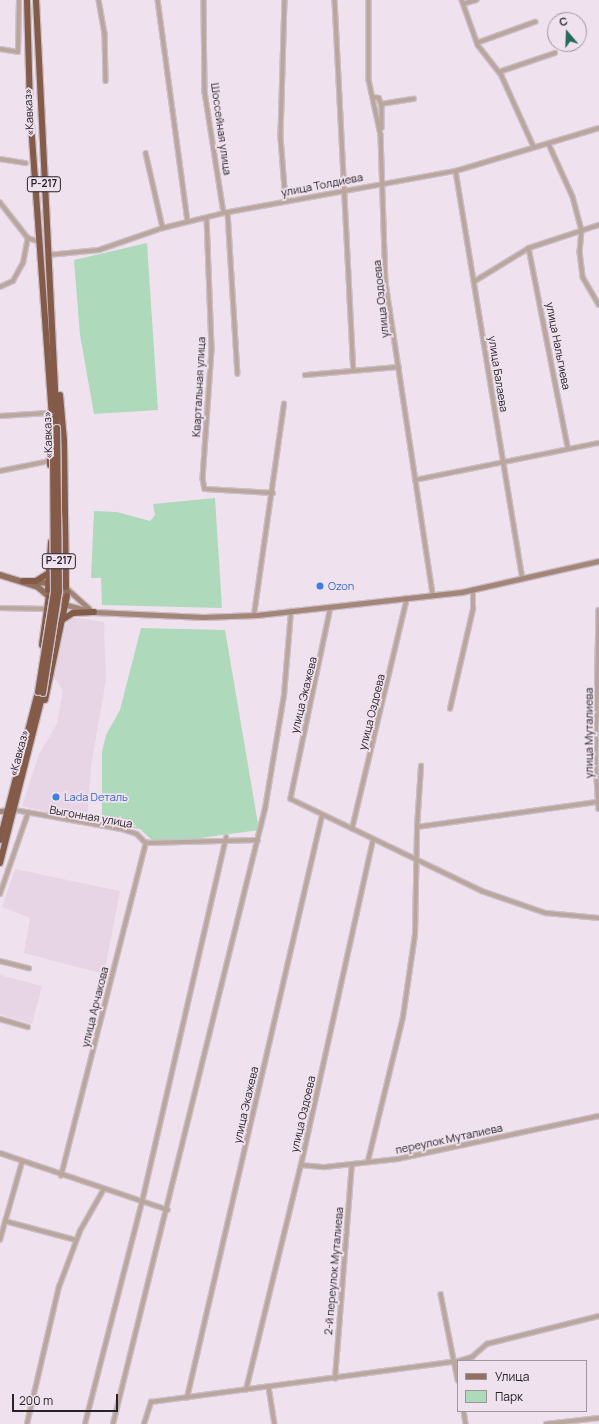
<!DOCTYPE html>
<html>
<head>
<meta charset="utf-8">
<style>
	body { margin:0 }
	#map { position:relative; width:599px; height:1424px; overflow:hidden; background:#efe2ee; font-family:Manrope,sans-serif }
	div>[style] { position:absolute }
	.built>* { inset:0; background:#e7d5e6 }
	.green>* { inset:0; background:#aed9bb }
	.roads { filter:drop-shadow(1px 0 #cbbfca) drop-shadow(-1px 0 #cbbfca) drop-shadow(0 1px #cbbfca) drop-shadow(0 -1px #cbbfca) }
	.street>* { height:3.5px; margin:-1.75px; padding:0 1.75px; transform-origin:1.75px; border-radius:1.75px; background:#baa69c }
	.secondary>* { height:5px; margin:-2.5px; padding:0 2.5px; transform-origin:2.5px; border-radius:2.5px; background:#a48678 }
	.primary>* { height:5.5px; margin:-2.75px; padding:0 2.75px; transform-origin:2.75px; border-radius:2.75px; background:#936f5e }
	.highway>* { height:6px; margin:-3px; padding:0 3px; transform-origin:3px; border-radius:3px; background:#845b48 }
	.bridges { filter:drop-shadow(1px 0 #cbbfca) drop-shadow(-1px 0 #cbbfca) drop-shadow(0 1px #cbbfca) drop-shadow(0 -1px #cbbfca) }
	.highway-bridge>* { height:6px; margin:-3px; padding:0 3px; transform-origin:3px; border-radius:3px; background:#845b48 }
	.dots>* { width:11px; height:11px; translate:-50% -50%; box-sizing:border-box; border:2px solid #efe2ee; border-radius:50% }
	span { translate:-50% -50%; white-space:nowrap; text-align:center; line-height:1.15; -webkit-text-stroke:3.5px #efe2ee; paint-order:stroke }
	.shield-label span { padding:1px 3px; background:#efe2ee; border:1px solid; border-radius:3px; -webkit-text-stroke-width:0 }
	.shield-label { font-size:10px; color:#272227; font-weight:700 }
	.street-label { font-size:11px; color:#272227 }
	.shop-label { font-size:11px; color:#366cbe }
	.left { translate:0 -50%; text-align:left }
	.legend { position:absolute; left:457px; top:1360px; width:130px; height:52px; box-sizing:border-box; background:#efe2ee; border:1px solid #9f959e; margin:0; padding:5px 7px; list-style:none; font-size:12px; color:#272227 }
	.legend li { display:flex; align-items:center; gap:8px; height:20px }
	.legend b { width:20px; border:1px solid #9f959e }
	.north { position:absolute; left:547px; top:12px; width:40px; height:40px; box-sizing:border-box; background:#efe2ee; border:1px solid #9f959e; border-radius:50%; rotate:341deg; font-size:11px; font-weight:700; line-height:16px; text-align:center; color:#272227 }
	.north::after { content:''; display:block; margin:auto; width:14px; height:18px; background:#25695b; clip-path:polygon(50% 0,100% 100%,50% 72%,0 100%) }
	.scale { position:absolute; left:12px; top:1394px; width:106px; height:18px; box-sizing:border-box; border:2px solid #272227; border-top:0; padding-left:5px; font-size:12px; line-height:14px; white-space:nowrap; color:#272227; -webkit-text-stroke:3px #efe2ee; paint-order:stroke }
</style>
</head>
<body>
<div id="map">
	<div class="built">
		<div style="clip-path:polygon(72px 617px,104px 622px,106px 680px,91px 766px,87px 822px,22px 806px,39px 754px,57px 724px,63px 690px,53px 676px,67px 622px)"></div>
		<div style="clip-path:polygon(15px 869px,120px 891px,104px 974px,24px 953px,30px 918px,2px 907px)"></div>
		<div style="clip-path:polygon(0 975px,42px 986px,32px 1024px,0 1015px)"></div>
	</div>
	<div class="green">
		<div style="clip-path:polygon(147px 243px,158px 410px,94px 414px,80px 335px,74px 260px)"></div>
		<div style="clip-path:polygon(215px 498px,222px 608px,102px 605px,101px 578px,91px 578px,94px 511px,117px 512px,150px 521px,155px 515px,153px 504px)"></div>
		<div style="clip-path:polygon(141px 628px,225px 630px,259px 830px,156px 844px,140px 829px,102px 823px,102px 752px,106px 735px,120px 710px)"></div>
	</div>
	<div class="roads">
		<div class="street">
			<div style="left:99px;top:0;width:34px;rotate:80deg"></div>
			<div style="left:105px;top:33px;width:48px;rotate:88.8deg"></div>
			<div style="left:158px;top:0;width:224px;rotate:82.3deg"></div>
			<div style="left:204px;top:0;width:92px;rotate:89.4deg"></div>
			<div style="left:205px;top:92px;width:122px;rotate:81.1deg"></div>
			<div style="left:285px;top:0;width:138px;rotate:91.7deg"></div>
			<div style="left:281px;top:138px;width:63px;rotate:85.5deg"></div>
			<div style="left:335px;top:0;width:371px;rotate:87.1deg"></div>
			<div style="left:369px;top:0;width:80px;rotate:90deg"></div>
			<div style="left:369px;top:80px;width:56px;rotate:77.7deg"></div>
			<div style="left:381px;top:135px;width:148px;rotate:88.1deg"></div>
			<div style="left:386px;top:283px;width:316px;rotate:81.4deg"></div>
			<div style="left:462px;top:0;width:48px;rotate:70.4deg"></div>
			<div style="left:478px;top:45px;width:39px;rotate:52deg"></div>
			<div style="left:502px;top:76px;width:78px;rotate:65.7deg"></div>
			<div style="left:463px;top:4px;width:14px;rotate:-17deg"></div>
			<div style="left:477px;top:43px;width:62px;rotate:-19.9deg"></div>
			<div style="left:0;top:49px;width:18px;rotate:9deg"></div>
			<div style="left:18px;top:52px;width:52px;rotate:-88.9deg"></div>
			<div style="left:499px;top:72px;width:59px;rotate:-18.7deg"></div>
			<div style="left:373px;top:97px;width:6px;rotate:9deg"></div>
			<div style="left:379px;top:98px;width:8px;rotate:67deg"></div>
			<div style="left:382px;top:105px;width:23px;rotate:90deg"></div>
			<div style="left:381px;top:104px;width:33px;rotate:-9deg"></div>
			<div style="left:549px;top:144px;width:58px;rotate:65.6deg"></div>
			<div style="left:573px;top:197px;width:34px;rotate:75deg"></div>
			<div style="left:582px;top:230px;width:22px;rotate:95deg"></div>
			<div style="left:580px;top:252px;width:25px;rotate:83deg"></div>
			<div style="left:583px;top:277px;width:32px;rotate:60deg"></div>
			<div style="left:146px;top:153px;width:77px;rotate:77.2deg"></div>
			<div style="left:0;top:159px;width:26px;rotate:9deg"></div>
			<div style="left:456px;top:171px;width:414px;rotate:80.7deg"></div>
			<div style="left:0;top:202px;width:46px;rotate:52.1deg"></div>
			<div style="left:28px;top:238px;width:13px;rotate:18deg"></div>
			<div style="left:228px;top:212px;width:162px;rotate:86.5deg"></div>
			<div style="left:207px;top:218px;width:132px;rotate:87.8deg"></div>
			<div style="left:212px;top:350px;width:129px;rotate:94deg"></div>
			<div style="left:203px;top:479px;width:10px;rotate:79deg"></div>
			<div style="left:205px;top:489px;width:68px;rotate:3.4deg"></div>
			<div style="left:529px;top:248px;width:203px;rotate:78.9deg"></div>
			<div style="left:48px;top:255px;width:51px;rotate:-5.6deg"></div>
			<div style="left:99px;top:250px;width:68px;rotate:-19deg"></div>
			<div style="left:163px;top:228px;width:63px;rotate:-13.8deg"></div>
			<div style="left:224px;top:213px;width:236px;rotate:-10.3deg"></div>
			<div style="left:456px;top:171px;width:149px;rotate:-16.7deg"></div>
			<div style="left:475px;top:281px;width:63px;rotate:-31.4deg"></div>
			<div style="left:529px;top:248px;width:74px;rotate:-18.2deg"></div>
			<div style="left:0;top:287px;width:14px;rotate:-25deg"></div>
			<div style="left:13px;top:281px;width:21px;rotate:-61deg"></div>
			<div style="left:23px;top:263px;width:25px;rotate:-79deg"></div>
			<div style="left:305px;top:375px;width:94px;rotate:-4.9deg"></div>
			<div style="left:0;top:416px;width:48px;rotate:-3.6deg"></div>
			<div style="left:0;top:471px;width:51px;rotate:-11.3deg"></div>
			<div style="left:415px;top:480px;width:188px;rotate:-11.4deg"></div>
			<div style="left:331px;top:607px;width:196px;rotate:101.8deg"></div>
			<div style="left:291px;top:799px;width:212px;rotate:25.7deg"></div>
			<div style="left:482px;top:891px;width:68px;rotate:19deg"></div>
			<div style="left:546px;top:913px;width:53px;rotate:5.4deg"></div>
			<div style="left:0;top:608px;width:48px;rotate:1.2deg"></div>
			<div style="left:599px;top:610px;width:153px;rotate:91.1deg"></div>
			<div style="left:596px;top:763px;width:46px;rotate:86.3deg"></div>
			<div style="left:254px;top:615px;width:213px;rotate:-81.9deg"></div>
			<div style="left:450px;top:709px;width:103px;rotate:-77deg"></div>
			<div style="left:473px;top:609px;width:19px;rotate:-90deg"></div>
			<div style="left:15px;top:810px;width:109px;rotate:10.1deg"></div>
			<div style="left:122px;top:829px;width:16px;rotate:18deg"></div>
			<div style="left:137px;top:834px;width:13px;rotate:45deg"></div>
			<div style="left:146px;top:843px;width:112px;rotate:-1.5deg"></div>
			<div style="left:417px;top:827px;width:61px;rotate:-86.2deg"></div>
			<div style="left:352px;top:829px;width:237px;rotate:-76.6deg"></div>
			<div style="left:0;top:894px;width:86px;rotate:-70.9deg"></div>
			<div style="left:0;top:961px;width:30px;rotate:14deg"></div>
			<div style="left:0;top:1019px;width:29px;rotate:16deg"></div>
			<div style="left:0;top:1153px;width:177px;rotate:18.7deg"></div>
			<div style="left:368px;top:1161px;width:148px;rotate:-76.3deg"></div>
			<div style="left:403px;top:1017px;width:83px;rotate:-81.7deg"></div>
			<div style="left:415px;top:935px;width:108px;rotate:-88.9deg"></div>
			<div style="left:417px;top:827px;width:183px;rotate:-7.9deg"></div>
			<div style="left:301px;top:1165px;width:24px;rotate:5deg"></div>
			<div style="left:325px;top:1167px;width:73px;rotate:-6.3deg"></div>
			<div style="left:398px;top:1159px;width:206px;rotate:-12.1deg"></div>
			<div style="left:61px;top:1176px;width:344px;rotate:-75.7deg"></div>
			<div style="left:5px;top:1221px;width:73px;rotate:15deg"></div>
			<div style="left:0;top:1240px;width:81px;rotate:-74.2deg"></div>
			<div style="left:441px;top:1294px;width:88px;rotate:78.8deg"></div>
			<div style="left:459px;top:1361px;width:14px;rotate:-17deg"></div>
			<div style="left:472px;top:1357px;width:20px;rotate:-41deg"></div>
			<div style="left:487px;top:1344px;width:115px;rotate:-14deg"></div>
			<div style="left:335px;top:1379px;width:215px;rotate:-85.5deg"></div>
			<div style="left:269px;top:1387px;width:37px;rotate:81deg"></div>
			<div style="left:246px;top:1390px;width:232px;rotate:-76.3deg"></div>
			<div style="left:301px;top:1165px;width:332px;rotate:-77.5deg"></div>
			<div style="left:187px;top:1398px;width:597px;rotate:-76.94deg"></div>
			<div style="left:464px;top:1411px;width:13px;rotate:81deg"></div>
			<div style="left:27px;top:1424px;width:141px;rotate:-76.9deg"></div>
			<div style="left:59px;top:1287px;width:60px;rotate:-69.4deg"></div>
			<div style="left:80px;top:1231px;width:48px;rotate:-60.3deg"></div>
			<div style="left:85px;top:1424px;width:229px;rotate:-75.6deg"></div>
			<div style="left:142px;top:1202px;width:374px;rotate:-77deg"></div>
			<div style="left:113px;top:1424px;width:634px;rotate:-76.12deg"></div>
			<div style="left:265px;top:809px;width:116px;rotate:-80.5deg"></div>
			<div style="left:284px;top:695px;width:84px;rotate:-85.2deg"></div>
			<div style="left:144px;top:1424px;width:23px;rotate:-72deg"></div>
			<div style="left:151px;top:1402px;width:310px;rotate:-7.6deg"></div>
			<div style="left:546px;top:1424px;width:53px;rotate:-6.5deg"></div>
		</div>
		<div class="secondary">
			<div style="left:66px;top:588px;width:31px;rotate:42deg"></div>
			<div style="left:56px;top:602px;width:39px;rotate:15deg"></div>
			<div style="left:94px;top:612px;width:109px;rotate:2.6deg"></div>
			<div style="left:203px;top:617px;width:54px;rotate:-2.1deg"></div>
			<div style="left:257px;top:615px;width:206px;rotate:-6.4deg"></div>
			<div style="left:462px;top:592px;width:140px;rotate:-12.8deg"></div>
			<div style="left:0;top:811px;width:9px;rotate:-6deg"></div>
		</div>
		<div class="primary">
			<div style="left:0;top:575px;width:39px;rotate:17deg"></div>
			<div style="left:37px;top:586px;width:16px;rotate:40deg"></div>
			<div style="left:33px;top:582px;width:19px;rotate:3deg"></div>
			<div style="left:53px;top:601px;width:9px;rotate:-6deg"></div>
			<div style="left:62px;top:600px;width:9px;rotate:-54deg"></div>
			<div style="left:67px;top:593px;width:9px;rotate:-111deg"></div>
			<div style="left:64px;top:585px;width:9px;rotate:-167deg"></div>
		</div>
		<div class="highway">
			<div style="left:27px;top:0;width:110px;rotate:88.4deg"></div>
			<div style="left:30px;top:110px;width:320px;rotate:85.9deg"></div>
			<div style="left:36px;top:0;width:429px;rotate:87.2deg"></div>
			<div style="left:60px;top:395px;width:46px;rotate:85deg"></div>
			<div style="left:64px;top:441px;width:146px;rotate:89.2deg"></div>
			<div style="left:49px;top:423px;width:42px;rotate:88.6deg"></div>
			<div style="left:23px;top:581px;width:13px"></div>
			<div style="left:36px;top:581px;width:15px;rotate:-32deg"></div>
			<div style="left:48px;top:590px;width:48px;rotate:-86.4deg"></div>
			<div style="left:59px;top:622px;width:17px;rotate:-33deg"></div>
			<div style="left:73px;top:613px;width:21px;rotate:-3deg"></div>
			<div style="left:42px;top:645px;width:49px;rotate:-81.9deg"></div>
			<div style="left:45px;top:700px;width:106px;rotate:-78.1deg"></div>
			<div style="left:0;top:840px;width:153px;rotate:-75.6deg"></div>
			<div style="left:0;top:863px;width:175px;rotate:-75.8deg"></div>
		</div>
	</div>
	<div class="bridges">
		<div class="highway-bridge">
			<div style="left:38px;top:692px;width:101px;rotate:-80.9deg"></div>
			<div style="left:54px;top:592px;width:163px;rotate:-90.4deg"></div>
			<div style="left:43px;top:693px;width:103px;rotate:-81.1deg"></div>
			<div style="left:59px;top:591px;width:163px;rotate:-90.7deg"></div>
		</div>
	</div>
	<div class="dots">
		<div style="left:320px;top:586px;background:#3f7fe0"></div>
		<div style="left:56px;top:797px;background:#3f7fe0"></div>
	</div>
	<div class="shield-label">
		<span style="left:44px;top:184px">Р-217</span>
		<span style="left:59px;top:561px">Р-217</span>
	</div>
	<div class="street-label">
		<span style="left:29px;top:112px;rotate:-93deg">«Кавказ»</span>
		<span style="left:221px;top:129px;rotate:82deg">Шоссейная улица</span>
		<span style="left:322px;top:185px;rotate:-11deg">улица Толдиева</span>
		<span style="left:381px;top:299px;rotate:-96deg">улица Оздоева</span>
		<span style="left:558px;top:346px;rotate:79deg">улица Нальгиева</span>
		<span style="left:498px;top:374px;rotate:81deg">улица Балаева</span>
		<span style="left:199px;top:387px;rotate:-87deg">Квартальная улица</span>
		<span style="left:48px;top:435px;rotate:-92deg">«Кавказ»</span>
		<span style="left:304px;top:695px;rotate:-76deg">улица Экажева</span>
		<span style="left:372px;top:712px;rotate:-76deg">улица Оздоева</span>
		<span style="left:589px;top:733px;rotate:-90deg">улица Муталиева</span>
		<span style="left:19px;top:753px;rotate:-75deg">«Кавказ»</span>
		<span style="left:91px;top:817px;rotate:10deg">Выгонная улица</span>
		<span style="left:95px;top:1007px;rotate:-76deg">улица Арчакова</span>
		<span style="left:246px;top:1105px;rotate:-77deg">улица Экажева</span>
		<span style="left:303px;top:1114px;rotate:-77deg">улица Оздоева</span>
		<span style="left:449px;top:1139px;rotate:-12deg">переулок Муталиева</span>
		<span style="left:334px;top:1271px;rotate:-85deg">2-й переулок Муталиева</span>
	</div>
	<div class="shop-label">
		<span class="left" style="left:328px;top:586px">Ozon</span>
		<span class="left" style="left:64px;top:797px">Lada Dеталь</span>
	</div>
	<ul class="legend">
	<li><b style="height:5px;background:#936f5e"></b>Улица</li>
	<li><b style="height:11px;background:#aed9bb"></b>Парк</li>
	</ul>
	<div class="north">С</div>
	<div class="scale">200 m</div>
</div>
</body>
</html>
